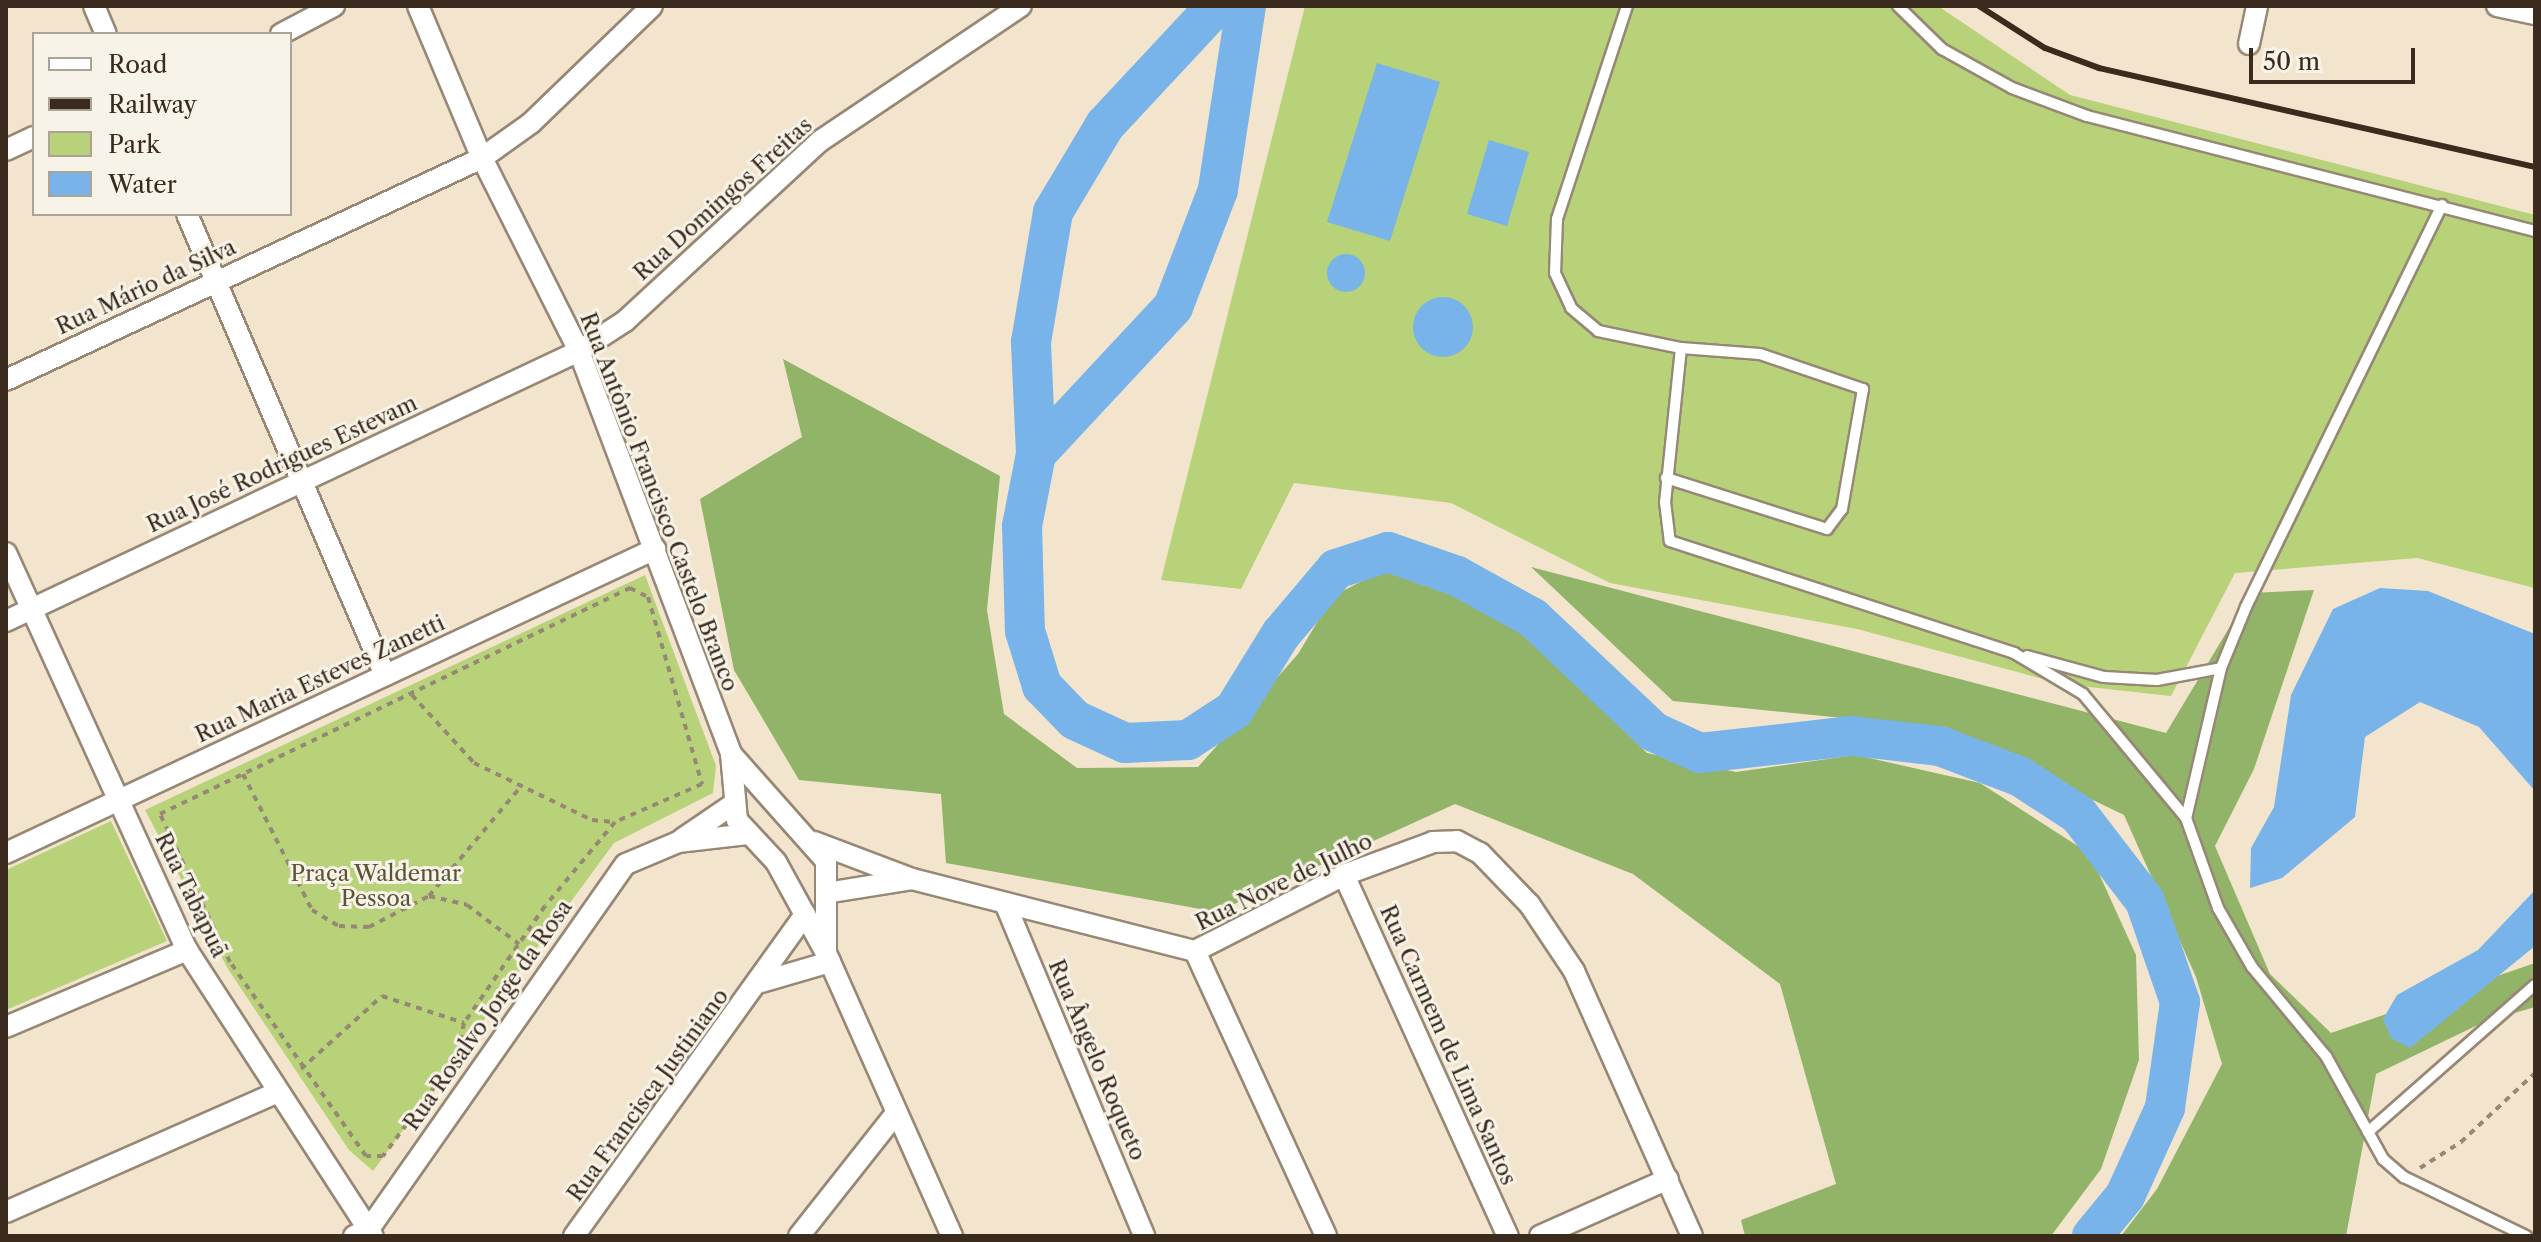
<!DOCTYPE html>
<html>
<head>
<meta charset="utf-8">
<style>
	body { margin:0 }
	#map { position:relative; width:2541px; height:1242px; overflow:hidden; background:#f3e5cd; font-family:"Libre Caslon Text",serif }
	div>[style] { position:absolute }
	.green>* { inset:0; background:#b7d278 }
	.forest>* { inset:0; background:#91b468 }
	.water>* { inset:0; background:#78b4ea }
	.round { border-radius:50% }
	.river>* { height:40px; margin:-20px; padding:0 20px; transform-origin:20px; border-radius:20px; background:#78b4ea }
	.path>* { height:4px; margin-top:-2px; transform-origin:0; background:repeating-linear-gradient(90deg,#978876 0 6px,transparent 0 12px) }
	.roads { filter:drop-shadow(2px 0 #978876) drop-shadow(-2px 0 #978876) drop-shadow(0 2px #978876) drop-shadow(0 -2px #978876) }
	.service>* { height:10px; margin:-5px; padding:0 5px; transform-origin:5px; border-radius:5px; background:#fff }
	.minor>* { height:20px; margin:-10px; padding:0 10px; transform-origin:10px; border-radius:10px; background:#fff }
	.rail>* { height:6px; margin:-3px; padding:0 3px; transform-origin:3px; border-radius:3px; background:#3b2a1e }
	span { translate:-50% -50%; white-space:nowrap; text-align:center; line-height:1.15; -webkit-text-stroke:6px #f7f3e8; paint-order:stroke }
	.street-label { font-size:22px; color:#3b2a1e }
	.park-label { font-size:22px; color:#5a5434 }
	.frame { position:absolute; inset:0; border:8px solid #3b2a1e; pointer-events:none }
	.legend { position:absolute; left:32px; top:32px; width:260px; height:184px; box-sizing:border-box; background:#f7f3e8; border:2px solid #aca397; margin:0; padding:10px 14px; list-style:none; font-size:24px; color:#3b2a1e }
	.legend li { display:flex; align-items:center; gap:16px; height:40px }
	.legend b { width:40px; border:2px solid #aca397 }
	.scale { position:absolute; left:2249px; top:48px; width:166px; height:36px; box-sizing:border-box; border:4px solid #3b2a1e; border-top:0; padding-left:10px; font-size:24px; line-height:28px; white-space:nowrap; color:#3b2a1e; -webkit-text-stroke:6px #f7f3e8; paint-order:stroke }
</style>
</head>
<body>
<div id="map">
	<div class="green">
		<div style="clip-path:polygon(1305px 6px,1938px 6px,2070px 95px,2535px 215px,2535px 588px,2417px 558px,2235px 573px,2171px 696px,2062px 684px,1857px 629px,1610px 583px,1451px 503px,1294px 483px,1241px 589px,1161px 580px)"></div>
		<div style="clip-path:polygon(645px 575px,716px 766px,713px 793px,614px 843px,373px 1171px,349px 1150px,228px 969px,145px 810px)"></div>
		<div style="clip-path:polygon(111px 821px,167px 941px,6px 1010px,6px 870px)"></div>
	</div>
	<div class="forest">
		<div style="clip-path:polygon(783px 359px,1000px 476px,987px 610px,1004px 714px,1077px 768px,1198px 767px,1298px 654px,1333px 596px,1395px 564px,1510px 620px,1647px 753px,1736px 772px,1856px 755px,1980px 783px,2090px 854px,2136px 955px,2139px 1060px,2101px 1169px,2051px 1236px,1745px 1236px,1741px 1220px,1836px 1184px,1780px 984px,1633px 874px,1455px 804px,1217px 912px,946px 863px,941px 794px,799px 780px,734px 670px,700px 499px,802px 437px)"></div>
		<div style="clip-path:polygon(1531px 567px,2166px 733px,2250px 593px,2314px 590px,2254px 769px,2215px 846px,2270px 974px,2331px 1033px,2535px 963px,2535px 1007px,2484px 1022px,2376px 1074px,2346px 1236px,2121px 1236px,2157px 1189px,2222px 1064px,2196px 977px,2124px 815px,1943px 728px,1673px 701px)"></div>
	</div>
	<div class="water">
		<div style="clip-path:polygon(1377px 63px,1440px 82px,1390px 241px,1327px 222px)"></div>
		<div style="clip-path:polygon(1489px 140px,1529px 152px,1507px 226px,1467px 214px)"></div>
		<div class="round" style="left:1327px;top:254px;width:38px;height:38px"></div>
		<div class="round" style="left:1413px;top:297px;width:60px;height:60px"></div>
		<div style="clip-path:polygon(2380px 588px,2428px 591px,2535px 634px,2535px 791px,2479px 727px,2420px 702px,2365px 737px,2355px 817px,2282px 878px,2250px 888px,2251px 848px,2274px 807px,2291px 695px,2333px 609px)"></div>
		<div style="clip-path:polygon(2535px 890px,2535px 946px,2410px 1048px,2391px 1038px,2383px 1019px,2397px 995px,2478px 950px)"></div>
	</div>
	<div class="river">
		<div style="left:1246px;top:6px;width:186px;rotate:98.7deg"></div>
		<div style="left:1218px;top:190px;width:125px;rotate:111deg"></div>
		<div style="left:1173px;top:307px;width:201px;rotate:133deg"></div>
		<div style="left:1036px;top:454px;width:73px;rotate:101deg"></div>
		<div style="left:1022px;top:526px;width:105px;rotate:88.4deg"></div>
		<div style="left:1025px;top:631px;width:58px;rotate:72.8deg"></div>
		<div style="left:1042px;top:686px;width:47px;rotate:45.9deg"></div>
		<div style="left:1075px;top:720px;width:55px;rotate:24.7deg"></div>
		<div style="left:1125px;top:743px;width:63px;rotate:-2.7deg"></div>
		<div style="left:1188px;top:740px;width:55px;rotate:-33.1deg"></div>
		<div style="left:1234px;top:710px;width:89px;rotate:-58.3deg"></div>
		<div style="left:1281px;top:634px;width:85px;rotate:-49.8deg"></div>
		<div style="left:1336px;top:569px;width:55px;rotate:-18.1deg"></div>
		<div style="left:1388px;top:552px;width:73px;rotate:19.2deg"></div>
		<div style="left:1457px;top:576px;width:87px;rotate:28.9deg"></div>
		<div style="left:1533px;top:618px;width:166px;rotate:43.3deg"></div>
		<div style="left:1654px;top:732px;width:51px;rotate:24.5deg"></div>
		<div style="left:1700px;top:753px;width:153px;rotate:-6.4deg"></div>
		<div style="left:1852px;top:736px;width:89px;rotate:6.5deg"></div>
		<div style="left:1940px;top:746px;width:87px;rotate:20.9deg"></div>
		<div style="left:2021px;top:777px;width:69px;rotate:33.2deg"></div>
		<div style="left:2079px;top:815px;width:108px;rotate:52.5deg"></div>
		<div style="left:2145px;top:901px;width:107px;rotate:70.9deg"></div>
		<div style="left:2180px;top:1002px;width:107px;rotate:98.1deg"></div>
		<div style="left:2165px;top:1108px;width:97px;rotate:114.4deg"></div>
		<div style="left:2125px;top:1196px;width:52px;rotate:129.5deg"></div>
		<div style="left:1036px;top:454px;width:112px;rotate:-92.6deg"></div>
		<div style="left:1031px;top:342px;width:132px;rotate:-80.4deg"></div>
		<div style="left:1053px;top:212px;width:101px;rotate:-59.1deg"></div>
		<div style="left:1105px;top:125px;width:163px;rotate:-47deg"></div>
	</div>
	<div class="path">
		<div style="left:630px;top:588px;width:20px;rotate:27deg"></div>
		<div style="left:648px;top:597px;width:195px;rotate:73.9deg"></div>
		<div style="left:702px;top:784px;width:95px;rotate:156.4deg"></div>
		<div style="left:615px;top:822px;width:109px;rotate:129.8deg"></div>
		<div style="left:545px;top:906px;width:142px;rotate:124.7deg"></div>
		<div style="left:464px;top:1023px;width:35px;rotate:102deg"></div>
		<div style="left:457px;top:1057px;width:124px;rotate:126.8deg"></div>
		<div style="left:383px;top:1156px;width:17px;rotate:180deg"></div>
		<div style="left:366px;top:1156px;width:237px;rotate:-125deg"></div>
		<div style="left:230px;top:962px;width:164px;rotate:-115.3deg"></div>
		<div style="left:160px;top:814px;width:522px;rotate:-25.68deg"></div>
		<div style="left:412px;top:695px;width:92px;rotate:47.6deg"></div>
		<div style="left:474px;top:763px;width:131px;rotate:25.8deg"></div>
		<div style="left:592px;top:820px;width:22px;rotate:5deg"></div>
		<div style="left:243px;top:774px;width:153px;rotate:63.1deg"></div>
		<div style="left:312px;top:910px;width:31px;rotate:31deg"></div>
		<div style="left:339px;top:926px;width:30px;rotate:2deg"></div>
		<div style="left:369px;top:927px;width:68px;rotate:-27.3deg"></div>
		<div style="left:429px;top:896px;width:39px;rotate:13deg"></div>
		<div style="left:467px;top:905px;width:65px;rotate:36.9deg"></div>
		<div style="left:429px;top:896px;width:145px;rotate:-50deg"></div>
		<div style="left:301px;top:1069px;width:109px;rotate:-42deg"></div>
		<div style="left:382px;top:996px;width:86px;rotate:18.2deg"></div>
		<div style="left:2420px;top:1168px;width:49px;rotate:-32.4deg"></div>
		<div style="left:2461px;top:1142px;width:101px;rotate:-43deg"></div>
	</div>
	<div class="roads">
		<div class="service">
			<div style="left:1627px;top:6px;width:224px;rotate:108.2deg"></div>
			<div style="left:1557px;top:219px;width:54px;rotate:92.1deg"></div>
			<div style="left:1555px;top:273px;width:38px;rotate:65deg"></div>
			<div style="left:1571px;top:308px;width:35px;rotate:40deg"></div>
			<div style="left:1598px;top:331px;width:85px;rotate:11.6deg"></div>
			<div style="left:1681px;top:348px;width:79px;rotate:4.3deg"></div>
			<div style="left:1760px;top:354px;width:109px;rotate:18.8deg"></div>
			<div style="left:1863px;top:389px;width:122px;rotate:99.9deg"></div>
			<div style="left:1842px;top:509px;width:25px;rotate:127deg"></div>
			<div style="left:1827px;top:529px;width:169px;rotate:-162.4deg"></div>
			<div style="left:1898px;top:6px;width:62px;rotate:44.3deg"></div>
			<div style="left:1942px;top:49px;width:80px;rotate:29.1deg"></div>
			<div style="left:2012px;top:88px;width:80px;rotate:20.5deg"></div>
			<div style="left:2087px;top:116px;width:463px;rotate:14.4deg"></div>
			<div style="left:2442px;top:205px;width:447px;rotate:116deg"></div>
			<div style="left:2246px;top:607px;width:66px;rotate:112.3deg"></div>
			<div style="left:2221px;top:668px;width:154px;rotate:103.1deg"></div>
			<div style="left:2186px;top:818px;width:96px;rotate:70.4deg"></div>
			<div style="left:2218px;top:908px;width:68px;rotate:60deg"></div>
			<div style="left:2252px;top:967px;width:116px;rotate:50.3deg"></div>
			<div style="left:2326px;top:1056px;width:118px;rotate:61deg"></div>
			<div style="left:2383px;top:1159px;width:28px;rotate:41deg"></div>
			<div style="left:2404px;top:1177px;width:136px;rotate:25.8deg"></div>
			<div style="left:1681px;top:348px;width:155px;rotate:95.9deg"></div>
			<div style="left:1665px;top:502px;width:39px;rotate:83deg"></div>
			<div style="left:1670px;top:541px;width:362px;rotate:18deg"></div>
			<div style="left:2014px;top:653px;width:80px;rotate:30.7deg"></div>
			<div style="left:2083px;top:694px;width:161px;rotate:50.3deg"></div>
			<div style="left:2027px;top:656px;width:80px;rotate:15.3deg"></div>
			<div style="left:2104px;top:677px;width:53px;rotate:3.2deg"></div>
			<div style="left:2157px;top:680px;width:65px;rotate:-10.6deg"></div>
			<div style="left:2368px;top:1132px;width:222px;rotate:-41.4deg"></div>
		</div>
		<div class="minor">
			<div style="left:94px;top:6px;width:30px;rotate:67deg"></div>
			<div style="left:418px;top:6px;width:165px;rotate:67.2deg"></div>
			<div style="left:482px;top:158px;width:216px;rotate:63.3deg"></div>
			<div style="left:579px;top:351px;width:431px;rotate:69.3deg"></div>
			<div style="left:731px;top:754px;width:143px;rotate:48.4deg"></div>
			<div style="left:826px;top:861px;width:92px;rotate:90deg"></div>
			<div style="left:2497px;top:6px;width:39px;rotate:12deg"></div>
			<div style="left:281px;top:34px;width:60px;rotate:-27.8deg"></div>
			<div style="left:2249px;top:44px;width:39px;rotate:-78deg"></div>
			<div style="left:6px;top:150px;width:31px;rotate:-25deg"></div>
			<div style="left:187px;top:214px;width:502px;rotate:66.76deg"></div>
			<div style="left:6px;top:380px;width:525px;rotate:-25deg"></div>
			<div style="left:482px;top:158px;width:60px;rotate:-35.5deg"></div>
			<div style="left:531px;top:123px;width:168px;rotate:-44deg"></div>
			<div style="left:6px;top:553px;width:436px;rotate:65.5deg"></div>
			<div style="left:187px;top:950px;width:341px;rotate:57deg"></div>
			<div style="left:6px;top:621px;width:633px;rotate:-25.23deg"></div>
			<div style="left:579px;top:351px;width:55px;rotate:-33.1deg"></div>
			<div style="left:625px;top:321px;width:265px;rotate:-42.7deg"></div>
			<div style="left:820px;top:141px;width:242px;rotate:-33.9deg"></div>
			<div style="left:731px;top:754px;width:66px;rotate:84.8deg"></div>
			<div style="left:737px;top:820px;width:57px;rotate:47.1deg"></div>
			<div style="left:776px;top:862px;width:104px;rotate:61.2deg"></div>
			<div style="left:826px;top:953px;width:310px;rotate:66deg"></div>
			<div style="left:682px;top:839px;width:60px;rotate:-34.2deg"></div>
			<div style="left:814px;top:842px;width:105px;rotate:20.7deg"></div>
			<div style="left:912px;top:879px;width:292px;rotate:14.3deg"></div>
			<div style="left:1195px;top:951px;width:167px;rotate:-27deg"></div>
			<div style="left:1344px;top:875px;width:95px;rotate:-20.3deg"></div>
			<div style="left:1433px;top:842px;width:24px;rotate:-2deg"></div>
			<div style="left:1457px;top:841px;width:26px;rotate:28deg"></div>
			<div style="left:1480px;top:853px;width:72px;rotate:46.1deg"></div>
			<div style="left:1530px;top:905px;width:79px;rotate:56.3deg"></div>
			<div style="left:1574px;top:971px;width:290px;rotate:66deg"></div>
			<div style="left:6px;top:853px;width:717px;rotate:-25.1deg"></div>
			<div style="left:1344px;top:875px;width:397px;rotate:65.6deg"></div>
			<div style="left:832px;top:892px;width:81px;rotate:-9.2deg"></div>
			<div style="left:1005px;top:903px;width:361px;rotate:67.3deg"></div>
			<div style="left:1195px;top:951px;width:314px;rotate:65.3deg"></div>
			<div style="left:761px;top:982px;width:72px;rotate:-16.2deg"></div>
			<div style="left:6px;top:1027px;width:197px;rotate:-23deg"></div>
			<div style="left:6px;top:1212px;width:297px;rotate:-23.8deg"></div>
			<div style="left:354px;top:1236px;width:17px;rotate:-25deg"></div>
			<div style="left:369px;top:1229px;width:446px;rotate:-54.9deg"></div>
			<div style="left:626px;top:864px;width:56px;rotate:-22.9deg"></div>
			<div style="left:678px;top:842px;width:70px;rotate:-6.5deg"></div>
			<div style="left:574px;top:1236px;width:396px;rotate:-54.3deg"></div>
			<div style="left:799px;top:1236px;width:157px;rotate:-51.7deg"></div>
			<div style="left:1540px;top:1236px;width:140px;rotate:-24deg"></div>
		</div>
	</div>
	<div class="rail">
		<div style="left:1979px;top:6px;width:78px;rotate:32.5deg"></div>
		<div style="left:2045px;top:48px;width:58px;rotate:20.3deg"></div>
		<div style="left:2099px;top:68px;width:447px;rotate:12.8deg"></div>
	</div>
	<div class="street-label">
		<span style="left:723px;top:199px;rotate:-42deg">Rua Domingos Freitas</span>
		<span style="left:146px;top:287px;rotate:-25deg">Rua Mário da Silva</span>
		<span style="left:282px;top:464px;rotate:-25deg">Rua José Rodrigues Estevam</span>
		<span style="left:659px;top:502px;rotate:69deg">Rua Antônio Francisco Castelo Branco</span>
		<span style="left:320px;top:679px;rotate:-25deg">Rua Maria Esteves Zanetti</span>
		<span style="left:1284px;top:882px;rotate:-26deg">Rua Nove de Julho</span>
		<span style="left:191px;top:895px;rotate:64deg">Rua Tabapuã</span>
		<span style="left:488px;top:1015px;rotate:-55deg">Rua Rosalvo Jorge da Rosa</span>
		<span style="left:1448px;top:1045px;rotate:66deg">Rua Carmem de Lima Santos</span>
		<span style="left:1097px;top:1060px;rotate:67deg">Rua Ângelo Roqueto</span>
		<span style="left:648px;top:1095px;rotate:-54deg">Rua Francisca Justiniano</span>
	</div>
	<div class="park-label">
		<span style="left:376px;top:886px">Praça Waldemar<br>Pessoa</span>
	</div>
	<div class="frame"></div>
	<ul class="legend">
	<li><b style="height:10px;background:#fff"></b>Road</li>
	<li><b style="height:10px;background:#3b2a1e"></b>Railway</li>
	<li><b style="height:22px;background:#b7d278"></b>Park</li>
	<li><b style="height:22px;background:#78b4ea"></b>Water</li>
	</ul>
	<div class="scale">50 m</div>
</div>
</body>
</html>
